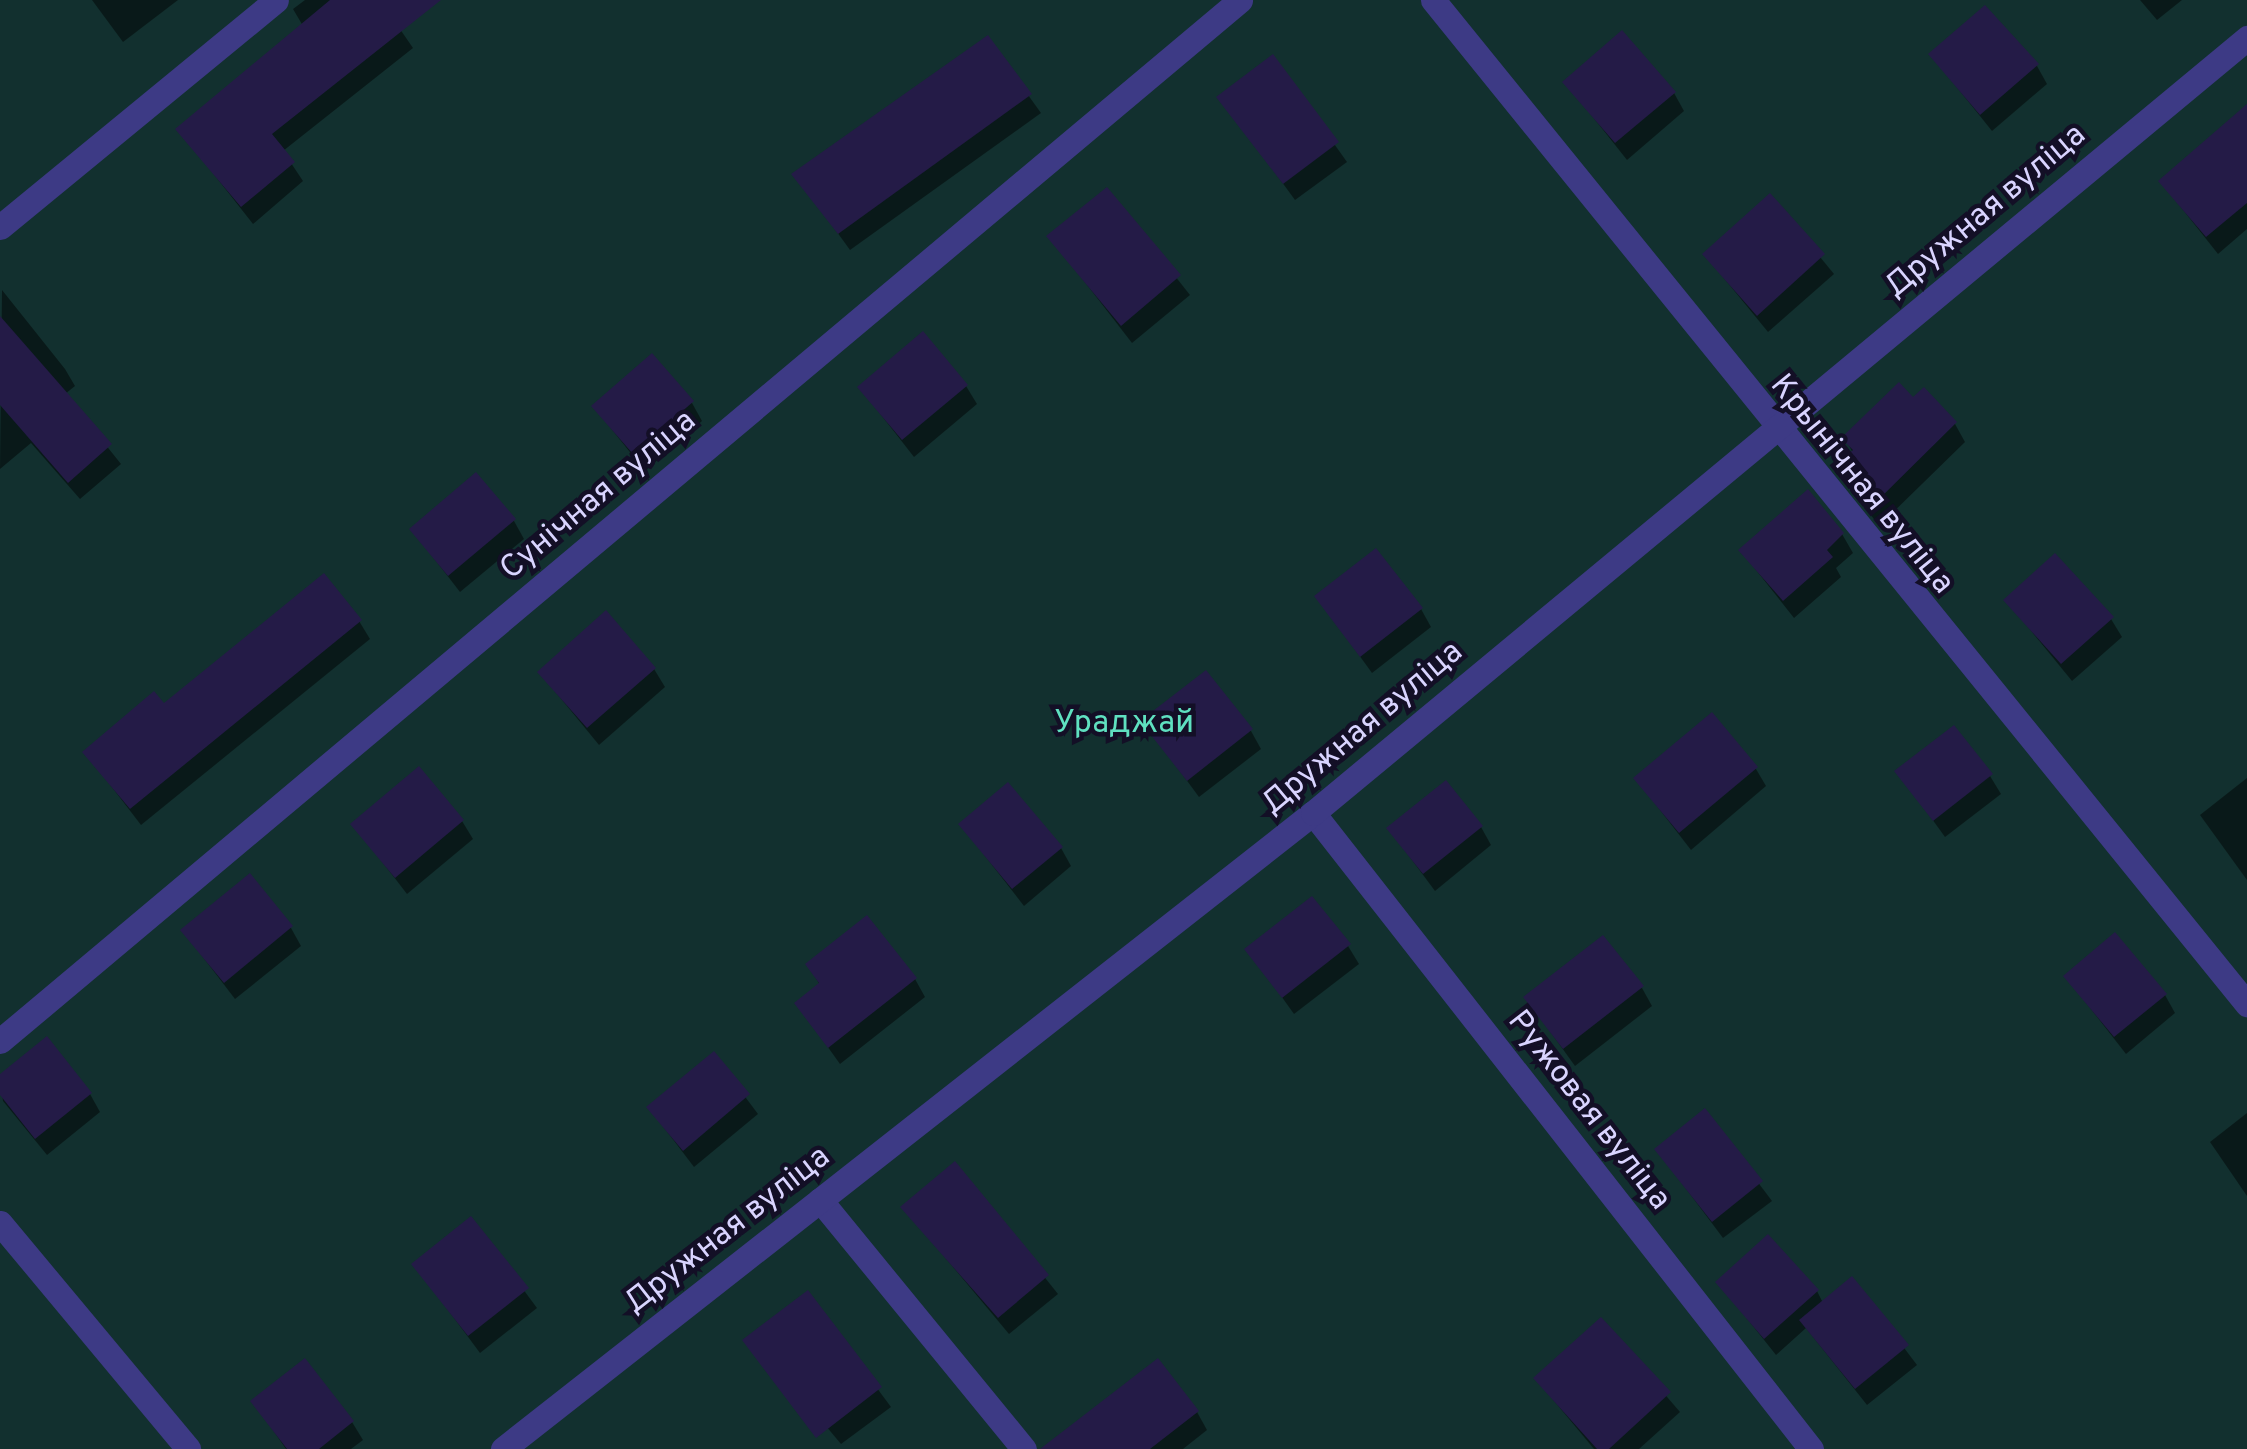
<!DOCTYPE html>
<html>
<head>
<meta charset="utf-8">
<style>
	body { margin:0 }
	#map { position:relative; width:2247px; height:1449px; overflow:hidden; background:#130f26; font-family:Overpass,sans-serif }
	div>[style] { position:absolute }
	.green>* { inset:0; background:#12302f }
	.shadow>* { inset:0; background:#0007 }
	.building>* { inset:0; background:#241b47 }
	.service>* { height:25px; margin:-12.5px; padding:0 12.5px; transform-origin:12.5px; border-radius:12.5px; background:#3d3a85 }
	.minor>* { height:25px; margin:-12.5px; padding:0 12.5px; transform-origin:12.5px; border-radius:12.5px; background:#3d3a85 }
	span { translate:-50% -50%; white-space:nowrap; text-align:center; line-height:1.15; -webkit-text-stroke:9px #130f26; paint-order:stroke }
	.street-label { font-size:32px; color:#d9d4ff }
	.park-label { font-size:32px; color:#5fe0c0 }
</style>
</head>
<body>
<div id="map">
	<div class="green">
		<div style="clip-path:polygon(0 0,2247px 0,2247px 1449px,0 1449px)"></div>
	</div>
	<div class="shadow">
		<div style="clip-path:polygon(92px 0,178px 0,123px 42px)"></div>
		<div style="clip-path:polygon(305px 0,380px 0,413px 48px,283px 151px,303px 181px,253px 224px,179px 130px,303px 26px,293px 9px)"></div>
		<div style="clip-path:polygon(2140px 0,2182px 0,2157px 20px)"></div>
		<div style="clip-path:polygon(987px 38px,1041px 113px,850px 250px,795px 174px)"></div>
		<div style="clip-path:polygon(1931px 55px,2037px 66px,2047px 84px,1992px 131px)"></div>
		<div style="clip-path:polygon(1273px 58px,1347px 162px,1295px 200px,1220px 97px)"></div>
		<div style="clip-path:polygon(1566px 83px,1674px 93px,1684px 111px,1627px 160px)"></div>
		<div style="clip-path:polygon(2247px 155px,2247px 229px,2218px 254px,2161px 182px)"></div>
		<div style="clip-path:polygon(1107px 190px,1190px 295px,1132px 343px,1050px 237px)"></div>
		<div style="clip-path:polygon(1770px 196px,1834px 274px,1768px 332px,1705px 255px)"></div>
		<div style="clip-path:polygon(2px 290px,65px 369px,75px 386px,65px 394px,121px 464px,80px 499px,31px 443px,0 469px)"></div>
		<div style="clip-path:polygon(966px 386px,977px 404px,914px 457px,860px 388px)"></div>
		<div style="clip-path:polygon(1913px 400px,1955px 424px,1965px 442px,1879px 526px,1836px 468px,1853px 453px,1845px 438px)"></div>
		<div style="clip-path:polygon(692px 403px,702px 421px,645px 471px,594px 407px)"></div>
		<div style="clip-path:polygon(514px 521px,524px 539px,460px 592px,412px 530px)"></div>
		<div style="clip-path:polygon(1842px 534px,1853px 553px,1836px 568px,1841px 577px,1794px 618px,1741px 551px)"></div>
		<div style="clip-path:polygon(1317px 597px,1421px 609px,1431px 627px,1372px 673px)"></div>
		<div style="clip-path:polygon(2006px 600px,2111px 619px,2122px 637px,2072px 681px)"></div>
		<div style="clip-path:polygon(359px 621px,370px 639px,141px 825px,85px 752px,164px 707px)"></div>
		<div style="clip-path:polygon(654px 669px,665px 687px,599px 745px,540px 673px)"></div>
		<div style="clip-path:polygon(1143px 721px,1251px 731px,1261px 749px,1199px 797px)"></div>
		<div style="clip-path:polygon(1756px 769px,1766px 786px,1691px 850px,1636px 779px)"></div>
		<div style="clip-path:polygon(1898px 772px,1990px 776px,2001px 794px,1945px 837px)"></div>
		<div style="clip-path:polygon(2247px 778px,2247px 880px,2200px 815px)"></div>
		<div style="clip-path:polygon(462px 821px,473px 839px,407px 894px,353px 824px)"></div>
		<div style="clip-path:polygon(961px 825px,1061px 848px,1071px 866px,1024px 906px)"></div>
		<div style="clip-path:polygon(1481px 827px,1491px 845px,1435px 891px,1389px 829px)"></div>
		<div style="clip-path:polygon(291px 928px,301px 946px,235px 999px,183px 931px)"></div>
		<div style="clip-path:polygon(1348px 946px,1359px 964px,1294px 1014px,1248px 950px)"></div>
		<div style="clip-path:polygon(808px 965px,915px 979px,925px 997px,840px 1064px,797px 1004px,820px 985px)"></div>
		<div style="clip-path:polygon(2066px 977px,2165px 995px,2175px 1013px,2126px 1054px)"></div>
		<div style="clip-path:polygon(1642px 988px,1652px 1006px,1575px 1066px,1526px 998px)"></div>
		<div style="clip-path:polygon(713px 1054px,758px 1114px,694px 1167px,649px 1108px)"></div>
		<div style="clip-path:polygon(0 1077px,90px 1094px,100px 1112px,47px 1155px,3px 1101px)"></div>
		<div style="clip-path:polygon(1705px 1112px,1772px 1201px,1723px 1238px,1657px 1150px)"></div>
		<div style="clip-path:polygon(2247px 1113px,2247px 1196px,2210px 1142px)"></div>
		<div style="clip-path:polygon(955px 1165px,1058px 1294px,1009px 1334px,903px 1207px)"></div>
		<div style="clip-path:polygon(471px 1219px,537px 1308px,480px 1353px,414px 1264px)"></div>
		<div style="clip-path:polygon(1852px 1279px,1917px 1365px,1867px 1405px,1806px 1328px,1776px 1355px,1718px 1282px,1817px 1291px,1823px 1303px)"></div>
		<div style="clip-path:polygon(807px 1294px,891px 1407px,841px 1444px,764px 1352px)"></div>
		<div style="clip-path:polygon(1601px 1320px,1680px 1412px,1639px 1449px,1594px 1449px,1536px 1379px)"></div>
		<div style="clip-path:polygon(253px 1401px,352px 1422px,363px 1440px,351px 1449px,286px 1449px)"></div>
		<div style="clip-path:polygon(1197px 1412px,1207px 1430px,1183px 1449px,1107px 1449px)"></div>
	</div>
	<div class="building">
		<div style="clip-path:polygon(330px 0,441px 0,272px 134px,295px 162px,241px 207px,175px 129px)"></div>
		<div style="clip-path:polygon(1985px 5px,2039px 64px,1980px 115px,1928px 54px)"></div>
		<div style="clip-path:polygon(1622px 30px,1676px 92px,1615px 143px,1562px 82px)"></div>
		<div style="clip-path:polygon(988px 35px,1032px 94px,838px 234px,791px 174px)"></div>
		<div style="clip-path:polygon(1273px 54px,1339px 142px,1283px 184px,1216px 97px)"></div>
		<div style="clip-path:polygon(2247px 104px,2247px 203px,2206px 237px,2158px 181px)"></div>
		<div style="clip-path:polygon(1107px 187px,1181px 275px,1121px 326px,1046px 236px)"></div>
		<div style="clip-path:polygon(1770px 193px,1825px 254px,1757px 316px,1702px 254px)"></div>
		<div style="clip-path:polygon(0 316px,112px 444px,68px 483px,0 405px)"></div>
		<div style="clip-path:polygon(923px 331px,968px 385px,902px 440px,857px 387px)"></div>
		<div style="clip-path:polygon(652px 353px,694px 401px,633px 454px,591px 406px)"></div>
		<div style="clip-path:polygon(1899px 382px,1913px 397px,1924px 387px,1957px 422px,1868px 510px,1833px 467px,1853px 450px,1841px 438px)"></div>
		<div style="clip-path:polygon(476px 472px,516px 519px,448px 576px,409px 529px)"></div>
		<div style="clip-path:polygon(1808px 489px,1844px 533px,1827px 550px,1833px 557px,1783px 601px,1738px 550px)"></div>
		<div style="clip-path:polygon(1376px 548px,1423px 608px,1360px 657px,1314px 596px)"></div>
		<div style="clip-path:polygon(2055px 553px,2114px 617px,2061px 664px,2003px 600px)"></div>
		<div style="clip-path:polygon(324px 573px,362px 620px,130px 809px,82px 752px,154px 691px,164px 703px)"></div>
		<div style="clip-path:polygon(606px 610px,656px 668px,587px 728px,537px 672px)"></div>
		<div style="clip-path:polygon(1206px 670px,1253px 729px,1187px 781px,1140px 721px)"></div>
		<div style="clip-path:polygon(1712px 712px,1758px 767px,1679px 833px,1633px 778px)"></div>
		<div style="clip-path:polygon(1954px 725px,1993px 774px,1933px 821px,1894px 771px)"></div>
		<div style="clip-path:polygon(419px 766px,464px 820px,395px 878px,350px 824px)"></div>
		<div style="clip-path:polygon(1446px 780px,1483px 826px,1423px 874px,1386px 828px)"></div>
		<div style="clip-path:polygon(1008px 782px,1063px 847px,1012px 889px,958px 824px)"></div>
		<div style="clip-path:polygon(250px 873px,293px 926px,224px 983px,180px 930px)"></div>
		<div style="clip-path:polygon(1312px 896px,1351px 944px,1282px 998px,1244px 949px)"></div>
		<div style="clip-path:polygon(867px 915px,917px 978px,828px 1048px,794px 1003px,819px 983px,805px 964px)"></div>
		<div style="clip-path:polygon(2115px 932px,2167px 994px,2114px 1037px,2063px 976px)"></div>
		<div style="clip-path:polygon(1603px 935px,1644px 986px,1563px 1049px,1523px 997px)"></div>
		<div style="clip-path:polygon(47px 1036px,92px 1093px,35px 1139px,0 1095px,0 1074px)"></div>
		<div style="clip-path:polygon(714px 1051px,750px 1094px,683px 1151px,646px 1107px)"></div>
		<div style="clip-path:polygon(1705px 1108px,1763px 1181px,1712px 1222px,1654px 1149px)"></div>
		<div style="clip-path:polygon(955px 1161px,1049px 1275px,998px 1318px,900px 1207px)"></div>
		<div style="clip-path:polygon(471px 1216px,529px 1288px,468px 1336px,411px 1264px)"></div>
		<div style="clip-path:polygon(1768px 1234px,1819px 1290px,1764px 1339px,1715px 1282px)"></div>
		<div style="clip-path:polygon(1852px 1276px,1909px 1345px,1855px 1389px,1799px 1320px)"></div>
		<div style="clip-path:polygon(808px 1290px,882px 1387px,816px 1438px,742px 1340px)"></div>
		<div style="clip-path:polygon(1601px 1317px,1671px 1392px,1609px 1449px,1597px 1449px,1533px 1378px)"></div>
		<div style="clip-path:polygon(305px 1358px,354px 1421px,319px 1449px,287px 1449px,250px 1401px)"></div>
		<div style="clip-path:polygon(1158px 1358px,1199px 1411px,1150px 1449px,1040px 1449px)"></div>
	</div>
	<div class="service">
		<div style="left:1433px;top:0;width:1293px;rotate:50.97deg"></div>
		<div style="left:0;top:227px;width:357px;rotate:-39.4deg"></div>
		<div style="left:1313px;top:813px;width:808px;rotate:51.94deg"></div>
		<div style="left:0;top:1041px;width:1619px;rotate:-40.01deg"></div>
		<div style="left:820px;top:1200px;width:322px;rotate:50.7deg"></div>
		<div style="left:503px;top:1449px;width:1030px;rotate:-38.14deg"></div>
		<div style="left:1313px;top:813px;width:1214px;rotate:-39.68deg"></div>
	</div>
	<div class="minor">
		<div style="left:0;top:1223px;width:294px;rotate:50.2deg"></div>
	</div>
	<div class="street-label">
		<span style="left:1986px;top:212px;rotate:-40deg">Дружная вуліца</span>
		<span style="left:1861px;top:485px;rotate:51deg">Крынічная вуліца</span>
		<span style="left:599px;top:496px;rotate:-40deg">Сунічная вуліца</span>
		<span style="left:1363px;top:729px;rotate:-40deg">Дружная вуліца</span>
		<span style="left:1588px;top:1111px;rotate:52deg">Ружовая вуліца</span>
		<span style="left:728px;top:1231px;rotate:-38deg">Дружная вуліца</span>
	</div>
	<div class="park-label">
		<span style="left:1124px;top:724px">Ураджай</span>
	</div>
</div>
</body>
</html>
